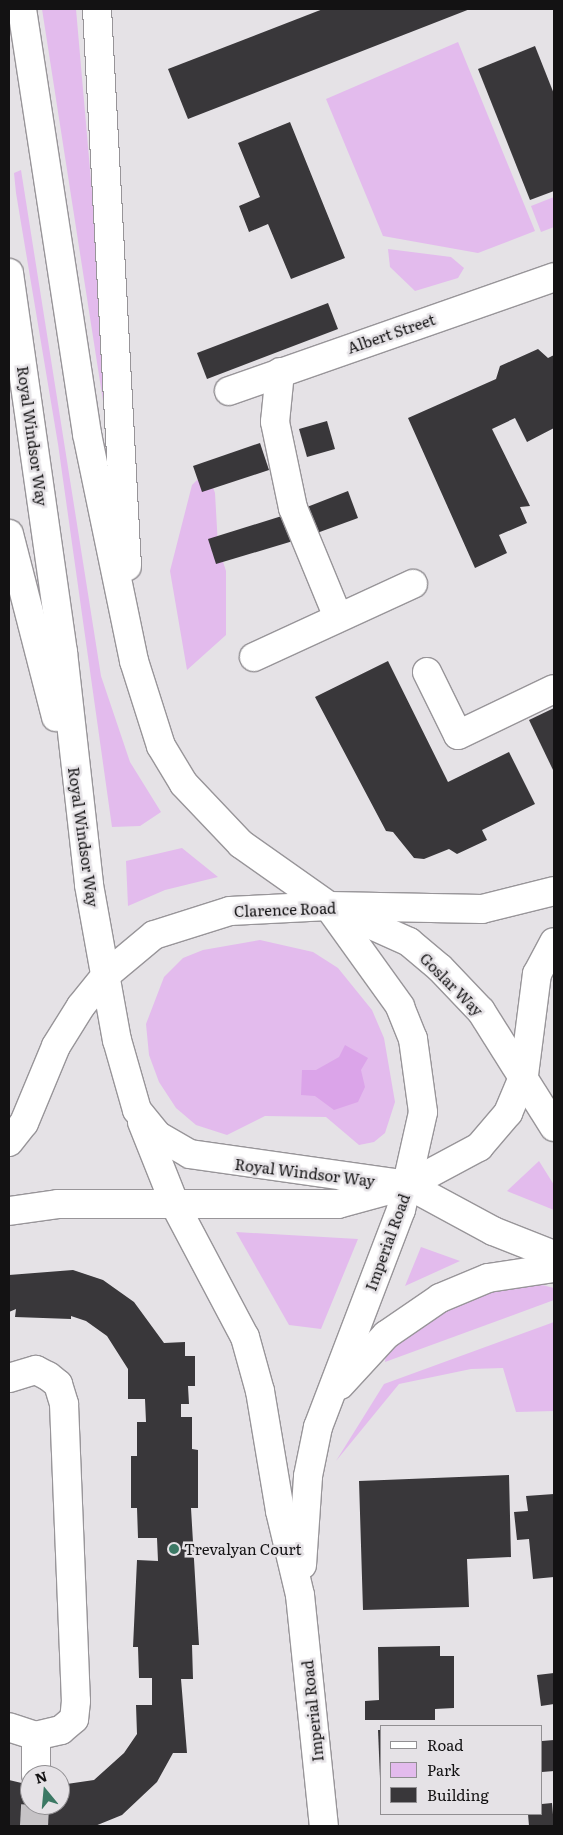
<!DOCTYPE html>
<html>
<head>
<meta charset="utf-8">
<style>
	body { margin:0 }
	#map { position:relative; width:563px; height:1835px; overflow:hidden; background:#e5e2e6; font-family:Literata,serif }
	div>[style] { position:absolute }
	.green>* { inset:0; background:#e3bbed }
	.water>* { inset:0; background:#dba4e9 }
	.building>* { inset:0; background:#39373a }
	.minor-tunnel>* { height:28px; margin-top:-14px; transform-origin:0; background:repeating-linear-gradient(90deg,#c6c3c6 0 28px,transparent 0 42px) }
	.roads { filter:drop-shadow(1px 0 #989599) drop-shadow(-1px 0 #989599) drop-shadow(0 1px #989599) drop-shadow(0 -1px #989599) }
	.minor>* { height:28px; margin:-14px; padding:0 14px; transform-origin:14px; border-radius:14px; background:#fff }
	.major>* { height:28px; margin:-14px; padding:0 14px; transform-origin:14px; border-radius:14px; background:#fff }
	.dots>* { width:14px; height:14px; translate:-50% -50%; box-sizing:border-box; border:2px solid #e5e2e6; border-radius:50% }
	span { translate:-50% -50%; white-space:nowrap; text-align:center; line-height:1.15; -webkit-text-stroke:5px #e5e2e6; paint-order:stroke }
	.street-label { font-size:15px; color:#131213 }
	.poi-label { font-size:15px; color:#131213 }
	.left { translate:0 -50%; text-align:left }
	.frame { position:absolute; inset:0; border:10px solid #131213; pointer-events:none }
	.legend { position:absolute; left:380px; top:1725px; width:162px; height:90px; box-sizing:border-box; background:#e5e2e6; border:1px solid #918f92; margin:0; padding:6px 9px; list-style:none; font-size:15px; color:#131213 }
	.legend li { display:flex; align-items:center; gap:10px; height:25px }
	.legend b { width:25px; border:1px solid #918f92 }
	.north { position:absolute; left:20px; top:1765px; width:50px; height:50px; box-sizing:border-box; background:#e5e2e6; border:1px solid #918f92; border-radius:50%; rotate:343deg; font-size:14px; font-weight:700; line-height:20px; text-align:center; color:#131213 }
	.north::after { content:''; display:block; margin:auto; width:18px; height:22px; background:#3b7864; clip-path:polygon(50% 0,100% 100%,50% 72%,0 100%) }
</style>
</head>
<body>
<div id="map">
	<div class="green">
		<div style="clip-path:polygon(42px 9px,76px 9px,110px 399px,103px 401px)"></div>
		<div style="clip-path:polygon(458px 42px,535px 231px,478px 253px,383px 236px,326px 99px)"></div>
		<div style="clip-path:polygon(21px 170px,101px 676px,130px 762px,161px 812px,140px 826px,112px 827px,58px 444px,16px 193px,14px 173px)"></div>
		<div style="clip-path:polygon(554px 197px,554px 227px,541px 232px,531px 206px)"></div>
		<div style="clip-path:polygon(388px 249px,451px 257px,464px 268px,458px 278px,415px 291px,390px 267px)"></div>
		<div style="clip-path:polygon(207px 470px,215px 493px,218px 546px,226px 571px,226px 635px,187px 670px,170px 571px,192px 485px)"></div>
		<div style="clip-path:polygon(182px 848px,218px 877px,165px 890px,128px 906px,126px 861px)"></div>
		<div style="clip-path:polygon(260px 940px,313px 952px,338px 968px,372px 1010px,384px 1038px,395px 1102px,385px 1133px,374px 1142px,359px 1145px,326px 1117px,265px 1116px,227px 1135px,196px 1125px,176px 1108px,159px 1082px,149px 1055px,146px 1024px,164px 977px,183px 958px,203px 950px)"></div>
		<div style="clip-path:polygon(539px 1161px,554px 1185px,554px 1210px,507px 1191px)"></div>
		<div style="clip-path:polygon(236px 1232px,358px 1239px,321px 1329px,289px 1325px)"></div>
		<div style="clip-path:polygon(421px 1247px,460px 1261px,405px 1286px)"></div>
		<div style="clip-path:polygon(542px 1285px,554px 1288px,554px 1300px,385px 1362px,386px 1353px,420px 1317px,502px 1289px)"></div>
		<div style="clip-path:polygon(554px 1322px,554px 1411px,516px 1412px,503px 1368px,471px 1369px,399px 1384px,336px 1461px,384px 1384px)"></div>
	</div>
	<div class="water">
		<div style="clip-path:polygon(345px 1045px,368px 1058px,361px 1070px,365px 1087px,358px 1102px,334px 1110px,315px 1096px,301px 1095px,302px 1070px,316px 1070px,339px 1057px)"></div>
	</div>
	<div class="building">
		<div style="clip-path:polygon(323px 9px,470px 9px,188px 119px,168px 69px)"></div>
		<div style="clip-path:polygon(535px 46px,554px 94px,554px 191px,530px 200px,478px 69px)"></div>
		<div style="clip-path:polygon(290px 122px,345px 258px,291px 279px,268px 224px,249px 232px,239px 206px,260px 197px,238px 143px)"></div>
		<div style="clip-path:polygon(328px 303px,338px 329px,207px 379px,197px 353px)"></div>
		<div style="clip-path:polygon(538px 349px,548px 358px,554px 355px,554px 428px,527px 442px,515px 418px,492px 429px,530px 506px,520px 507px,527px 523px,499px 535px,507px 553px,475px 568px,408px 418px,496px 379px,500px 366px)"></div>
		<div style="clip-path:polygon(327px 421px,335px 449px,307px 457px,299px 429px)"></div>
		<div style="clip-path:polygon(260px 443px,269px 470px,202px 492px,193px 466px)"></div>
		<div style="clip-path:polygon(348px 491px,358px 518px,317px 533px,307px 507px)"></div>
		<div style="clip-path:polygon(285px 515px,293px 541px,216px 564px,208px 539px)"></div>
		<div style="clip-path:polygon(388px 661px,448px 782px,509px 752px,535px 804px,482px 830px,487px 840px,457px 854px,449px 849px,424px 859px,414px 858px,393px 832px,386px 831px,315px 697px)"></div>
		<div style="clip-path:polygon(554px 708px,554px 772px,529px 720px)"></div>
		<div style="clip-path:polygon(73px 1270px,103px 1280px,134px 1302px,164px 1343px,185px 1342px,185px 1356px,195px 1356px,195px 1386px,188px 1386px,189px 1404px,181px 1404px,181px 1417px,192px 1417px,192px 1449px,198px 1450px,198px 1508px,191px 1508px,199px 1645px,192px 1645px,193px 1679px,181px 1679px,187px 1753px,173px 1753px,157px 1782px,122px 1815px,95px 1826px,9px 1826px,9px 1780px,30px 1785px,30px 1805px,60px 1805px,60px 1785px,94px 1780px,124px 1753px,137px 1734px,136px 1705px,152px 1705px,152px 1678px,139px 1678px,138px 1647px,133px 1647px,137px 1560px,158px 1561px,157px 1538px,138px 1538px,137px 1508px,131px 1508px,131px 1456px,137px 1456px,137px 1422px,146px 1422px,145px 1399px,128px 1399px,128px 1369px,107px 1336px,86px 1321px,71px 1316px,71px 1319px,15px 1317px,16px 1309px,9px 1312px,9px 1275px)"></div>
		<div style="clip-path:polygon(509px 1475px,511px 1557px,467px 1559px,469px 1607px,363px 1610px,359px 1481px)"></div>
		<div style="clip-path:polygon(554px 1494px,554px 1577px,533px 1579px,529px 1539px,517px 1540px,514px 1512px,528px 1511px,526px 1496px)"></div>
		<div style="clip-path:polygon(440px 1646px,440px 1656px,454px 1656px,454px 1708px,435px 1709px,435px 1720px,365px 1720px,365px 1701px,379px 1700px,378px 1647px)"></div>
		<div style="clip-path:polygon(554px 1673px,554px 1704px,541px 1706px,537px 1675px)"></div>
		<div style="clip-path:polygon(378px 1730px,382px 1730px,382px 1778px,380px 1778px)"></div>
		<div style="clip-path:polygon(554px 1740px,554px 1771px,542px 1772px,542px 1741px)"></div>
		<div style="clip-path:polygon(552px 1803px,554px 1826px,529px 1826px,528px 1814px,542px 1814px,542px 1804px)"></div>
	</div>
	<div class="minor-tunnel">
		<div style="left:34px;top:1826px;width:21px;rotate:-87deg"></div>
	</div>
	<div class="roads">
		<div class="minor">
			<div style="left:280px;top:372px;width:50px;rotate:95.7deg"></div>
			<div style="left:275px;top:422px;width:88px;rotate:78.2deg"></div>
			<div style="left:293px;top:508px;width:118px;rotate:67.6deg"></div>
			<div style="left:229px;top:391px;width:344px;rotate:-19.3deg"></div>
			<div style="left:254px;top:657px;width:175px;rotate:-24.7deg"></div>
			<div style="left:427px;top:672px;width:70px;rotate:63.8deg"></div>
			<div style="left:458px;top:735px;width:106px;rotate:-25.6deg"></div>
			<div style="left:329px;top:906px;width:153px;rotate:1.1deg"></div>
			<div style="left:482px;top:909px;width:74px;rotate:-14deg"></div>
			<div style="left:524px;top:1075px;width:102px;rotate:-82.7deg"></div>
			<div style="left:537px;top:974px;width:36px;rotate:-62deg"></div>
			<div style="left:9px;top:1378px;width:28px;rotate:-17deg"></div>
			<div style="left:36px;top:1370px;width:13px;rotate:27deg"></div>
			<div style="left:48px;top:1376px;width:13px;rotate:39deg"></div>
			<div style="left:58px;top:1384px;width:21px;rotate:73deg"></div>
			<div style="left:64px;top:1404px;width:297px;rotate:87.7deg"></div>
			<div style="left:76px;top:1701px;width:18px;rotate:96deg"></div>
			<div style="left:74px;top:1719px;width:17px;rotate:140deg"></div>
			<div style="left:61px;top:1730px;width:26px;rotate:167deg"></div>
			<div style="left:36px;top:1736px;width:28px;rotate:-162deg"></div>
			<div style="left:36px;top:1775px;width:39px;rotate:-90deg"></div>
		</div>
		<div class="major">
			<div style="left:22px;top:9px;width:430px;rotate:81.3deg"></div>
			<div style="left:87px;top:434px;width:232px;rotate:78.3deg"></div>
			<div style="left:134px;top:661px;width:89px;rotate:72.4deg"></div>
			<div style="left:161px;top:746px;width:44px;rotate:58.8deg"></div>
			<div style="left:184px;top:784px;width:83px;rotate:46.5deg"></div>
			<div style="left:241px;top:844px;width:108px;rotate:35.2deg"></div>
			<div style="left:329px;top:906px;width:88px;rotate:24.2deg"></div>
			<div style="left:409px;top:942px;width:40px;rotate:40deg"></div>
			<div style="left:440px;top:968px;width:59px;rotate:46.4deg"></div>
			<div style="left:481px;top:1011px;width:137px;rotate:57.8deg"></div>
			<div style="left:97px;top:9px;width:558px;rotate:86.92deg"></div>
			<div style="left:9px;top:273px;width:383px;rotate:81.9deg"></div>
			<div style="left:63px;top:652px;width:234px;rotate:83.6deg"></div>
			<div style="left:89px;top:885px;width:158px;rotate:79.8deg"></div>
			<div style="left:117px;top:1040px;width:73px;rotate:74.1deg"></div>
			<div style="left:137px;top:1110px;width:32px;rotate:51deg"></div>
			<div style="left:157px;top:1135px;width:38px;rotate:30deg"></div>
			<div style="left:190px;top:1154px;width:220px;rotate:8.1deg"></div>
			<div style="left:408px;top:1185px;width:97px;rotate:28.4deg"></div>
			<div style="left:493px;top:1231px;width:66px;rotate:21.5deg"></div>
			<div style="left:9px;top:534px;width:189px;rotate:75.6deg"></div>
			<div style="left:142px;top:1122px;width:89px;rotate:68.3deg"></div>
			<div style="left:175px;top:1205px;width:149px;rotate:62.1deg"></div>
			<div style="left:245px;top:1337px;width:56px;rotate:74.5deg"></div>
			<div style="left:260px;top:1391px;width:122px;rotate:80.5deg"></div>
			<div style="left:280px;top:1511px;width:86px;rotate:76.6deg"></div>
			<div style="left:300px;top:1595px;width:232px;rotate:84.1deg"></div>
			<div style="left:9px;top:1142px;width:24px;rotate:-52deg"></div>
			<div style="left:24px;top:1123px;width:83px;rotate:-67.4deg"></div>
			<div style="left:56px;top:1046px;width:47px;rotate:-58deg"></div>
			<div style="left:81px;top:1006px;width:40px;rotate:-51deg"></div>
			<div style="left:106px;top:975px;width:62px;rotate:-39.8deg"></div>
			<div style="left:154px;top:935px;width:80px;rotate:-17.5deg"></div>
			<div style="left:230px;top:911px;width:99px;rotate:-2.9deg"></div>
			<div style="left:9px;top:1211px;width:49px;rotate:-8.1deg"></div>
			<div style="left:58px;top:1204px;width:280px"></div>
			<div style="left:338px;top:1204px;width:73px;rotate:-15.2deg"></div>
			<div style="left:408px;top:1185px;width:81px;rotate:-28.2deg"></div>
			<div style="left:479px;top:1147px;width:45px;rotate:-49.5deg"></div>
			<div style="left:508px;top:1113px;width:41px;rotate:-67.2deg"></div>
			<div style="left:340px;top:1385px;width:68px;rotate:-47.4deg"></div>
			<div style="left:386px;top:1335px;width:65px;rotate:-34.4deg"></div>
			<div style="left:440px;top:1298px;width:52px;rotate:-22.6deg"></div>
			<div style="left:488px;top:1278px;width:67px;rotate:-8.6deg"></div>
			<div style="left:302px;top:1565px;width:89px;rotate:-86.1deg"></div>
			<div style="left:308px;top:1476px;width:50px;rotate:-78.5deg"></div>
			<div style="left:318px;top:1427px;width:232px;rotate:-69.1deg"></div>
			<div style="left:401px;top:1210px;width:100px;rotate:-77.3deg"></div>
			<div style="left:423px;top:1112px;width:74px;rotate:-97.8deg"></div>
			<div style="left:413px;top:1039px;width:35px;rotate:-112deg"></div>
			<div style="left:400px;top:1006px;width:118px;rotate:-125.7deg"></div>
		</div>
	</div>
	<div class="dots">
		<div style="left:174px;top:1549px;background:#3b7864"></div>
	</div>
	<div class="street-label">
		<span style="left:391px;top:333px;rotate:-19deg">Albert Street</span>
		<span style="left:33px;top:436px;rotate:82deg">Royal Windsor Way</span>
		<span style="left:84px;top:837px;rotate:82deg">Royal Windsor Way</span>
		<span style="left:285px;top:909px;rotate:-2deg">Clarence Road</span>
		<span style="left:452px;top:984px;rotate:45deg">Goslar Way</span>
		<span style="left:305px;top:1172px;rotate:7deg">Royal Windsor Way</span>
		<span style="left:387px;top:1242px;rotate:-70deg">Imperial Road</span>
		<span style="left:312px;top:1711px;rotate:-96deg">Imperial Road</span>
	</div>
	<div class="poi-label">
		<span class="left" style="left:184px;top:1549px">Trevalyan Court</span>
	</div>
	<div class="frame"></div>
	<ul class="legend">
	<li><b style="height:6px;background:#fff"></b>Road</li>
	<li><b style="height:14px;background:#e3bbed"></b>Park</li>
	<li><b style="height:14px;background:#39373a"></b>Building</li>
	</ul>
	<div class="north">N</div>
</div>
</body>
</html>
